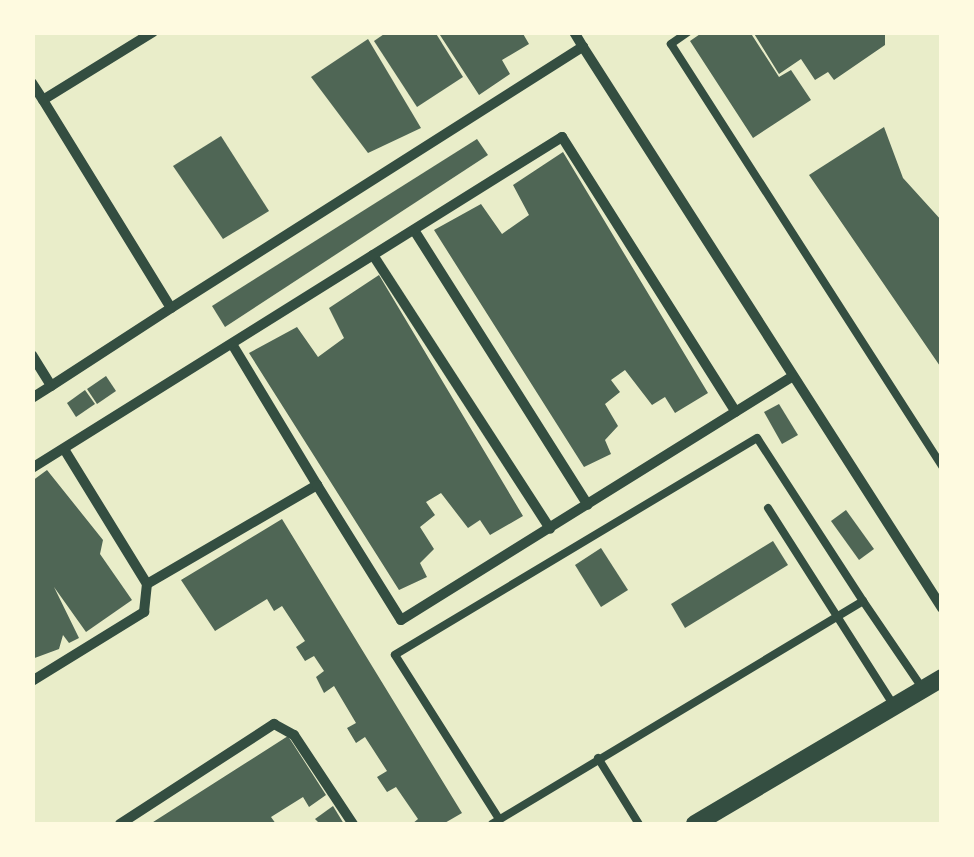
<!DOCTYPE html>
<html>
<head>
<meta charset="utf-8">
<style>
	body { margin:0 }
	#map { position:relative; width:974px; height:857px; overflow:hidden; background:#e9edc9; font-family:"Public Sans",sans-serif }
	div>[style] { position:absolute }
	.building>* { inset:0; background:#4f6655 }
	.service>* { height:8px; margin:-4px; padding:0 4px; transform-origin:4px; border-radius:4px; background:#344e41 }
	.minor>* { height:10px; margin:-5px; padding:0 5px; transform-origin:5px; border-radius:5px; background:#344e41 }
	.tertiary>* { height:18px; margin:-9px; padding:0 9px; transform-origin:9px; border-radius:9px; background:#344e41 }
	span { translate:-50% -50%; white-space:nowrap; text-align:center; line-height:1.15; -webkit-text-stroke:8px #fefae0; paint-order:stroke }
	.frame { position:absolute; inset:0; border:35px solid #fefae0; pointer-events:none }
</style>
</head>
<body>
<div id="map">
	<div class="building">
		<div style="clip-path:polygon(387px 32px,435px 32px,463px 77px,417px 107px,374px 41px)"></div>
		<div style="clip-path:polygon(438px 32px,522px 32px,529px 44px,502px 60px,510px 74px,479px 95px)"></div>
		<div style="clip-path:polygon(703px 32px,750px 32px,779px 77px,791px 70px,811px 100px,753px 138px,690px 41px)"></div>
		<div style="clip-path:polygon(753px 32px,885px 32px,885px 45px,834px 80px,828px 72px,815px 80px,801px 59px,779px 74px)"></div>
		<div style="clip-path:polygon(368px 39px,421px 128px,368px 153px,311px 77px)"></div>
		<div style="clip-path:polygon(884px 127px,903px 178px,942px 221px,942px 369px,809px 175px)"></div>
		<div style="clip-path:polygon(221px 136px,269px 211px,223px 239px,173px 166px)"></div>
		<div style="clip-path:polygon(477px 139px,488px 155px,225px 327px,212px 306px)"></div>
		<div style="clip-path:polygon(563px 152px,708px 393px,675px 413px,665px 397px,652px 405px,625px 370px,611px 380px,620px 392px,605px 404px,618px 426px,605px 440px,611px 454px,584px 467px,434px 230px,481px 204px,502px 234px,529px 215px,513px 185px)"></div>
		<div style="clip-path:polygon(379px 275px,523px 516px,490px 535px,480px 520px,468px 528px,441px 493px,426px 502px,435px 515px,420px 527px,434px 549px,420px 563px,427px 577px,399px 590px,249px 353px,297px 327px,318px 357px,344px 338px,329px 308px)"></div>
		<div style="clip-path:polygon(106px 376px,116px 391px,97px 404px,87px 389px)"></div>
		<div style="clip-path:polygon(85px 390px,95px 404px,76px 417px,67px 403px)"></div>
		<div style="clip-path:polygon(779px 404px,798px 435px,782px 444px,764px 412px)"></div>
		<div style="clip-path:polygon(47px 470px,103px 540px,100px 554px,132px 600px,86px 632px,54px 587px,79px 638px,69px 643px,63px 635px,59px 649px,32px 659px,32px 481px)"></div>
		<div style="clip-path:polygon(846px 510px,874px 549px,859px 560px,831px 521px)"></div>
		<div style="clip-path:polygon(282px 519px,462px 813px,443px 824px,412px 824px,418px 819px,396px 787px,387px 792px,377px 777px,387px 771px,365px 737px,356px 743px,347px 728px,356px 723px,334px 686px,324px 693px,316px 677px,324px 671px,314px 656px,305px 661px,296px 647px,305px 641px,282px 606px,274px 611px,267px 599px,215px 631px,181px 580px)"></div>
		<div style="clip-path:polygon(773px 541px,788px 565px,685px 628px,671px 604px)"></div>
		<div style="clip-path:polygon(601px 548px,628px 590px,601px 607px,575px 565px)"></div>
		<div style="clip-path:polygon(288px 736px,326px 795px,309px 807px,303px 797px,271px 817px,276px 824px,150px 824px)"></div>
		<div style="clip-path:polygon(333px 806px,344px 824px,320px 824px,315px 819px)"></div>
	</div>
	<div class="service">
		<div style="left:688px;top:32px;width:21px;rotate:145deg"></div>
		<div style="left:671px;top:44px;width:502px;rotate:57.29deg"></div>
		<div style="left:768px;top:508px;width:235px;rotate:57.5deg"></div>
		<div style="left:863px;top:601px;width:107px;rotate:55.7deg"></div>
		<div style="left:598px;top:758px;width:78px;rotate:58.2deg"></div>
		<div style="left:492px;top:824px;width:433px;rotate:-31deg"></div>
		<div style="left:863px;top:601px;width:194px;rotate:-123deg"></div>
		<div style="left:757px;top:438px;width:422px;rotate:149.1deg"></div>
		<div style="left:395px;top:655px;width:192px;rotate:57.6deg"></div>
	</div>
	<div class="minor">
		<div style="left:153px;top:32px;width:129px;rotate:148.3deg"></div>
		<div style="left:43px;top:100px;width:244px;rotate:58.4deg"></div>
		<div style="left:171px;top:308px;width:488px;rotate:-32.4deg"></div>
		<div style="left:583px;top:47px;width:17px;rotate:-121deg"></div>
		<div style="left:583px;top:47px;width:666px;rotate:57.38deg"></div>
		<div style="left:32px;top:83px;width:20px;rotate:57deg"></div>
		<div style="left:414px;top:230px;width:325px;rotate:57.7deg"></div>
		<div style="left:373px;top:255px;width:326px;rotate:57.1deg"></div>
		<div style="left:232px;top:344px;width:165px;rotate:58.9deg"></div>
		<div style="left:32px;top:355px;width:36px;rotate:58deg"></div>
		<div style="left:51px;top:386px;width:22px;rotate:148deg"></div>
		<div style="left:51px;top:386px;width:143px;rotate:-33deg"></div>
		<div style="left:64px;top:449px;width:158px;rotate:58.4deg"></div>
		<div style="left:32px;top:468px;width:625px;rotate:-31.99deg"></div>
		<div style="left:562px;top:137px;width:325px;rotate:57.7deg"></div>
		<div style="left:32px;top:681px;width:132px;rotate:-31.6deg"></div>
		<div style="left:144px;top:612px;width:28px;rotate:-84deg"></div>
		<div style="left:147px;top:584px;width:197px;rotate:-30.2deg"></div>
		<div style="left:317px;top:485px;width:159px;rotate:58.1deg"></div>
		<div style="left:401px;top:620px;width:460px;rotate:-31.9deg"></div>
		<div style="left:120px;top:824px;width:184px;rotate:-33deg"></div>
		<div style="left:274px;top:724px;width:23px;rotate:29deg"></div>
		<div style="left:294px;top:735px;width:107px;rotate:56.5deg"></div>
	</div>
	<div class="tertiary">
		<div style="left:695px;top:824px;width:287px;rotate:-30.6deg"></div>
	</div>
	<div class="frame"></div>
</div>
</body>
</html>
